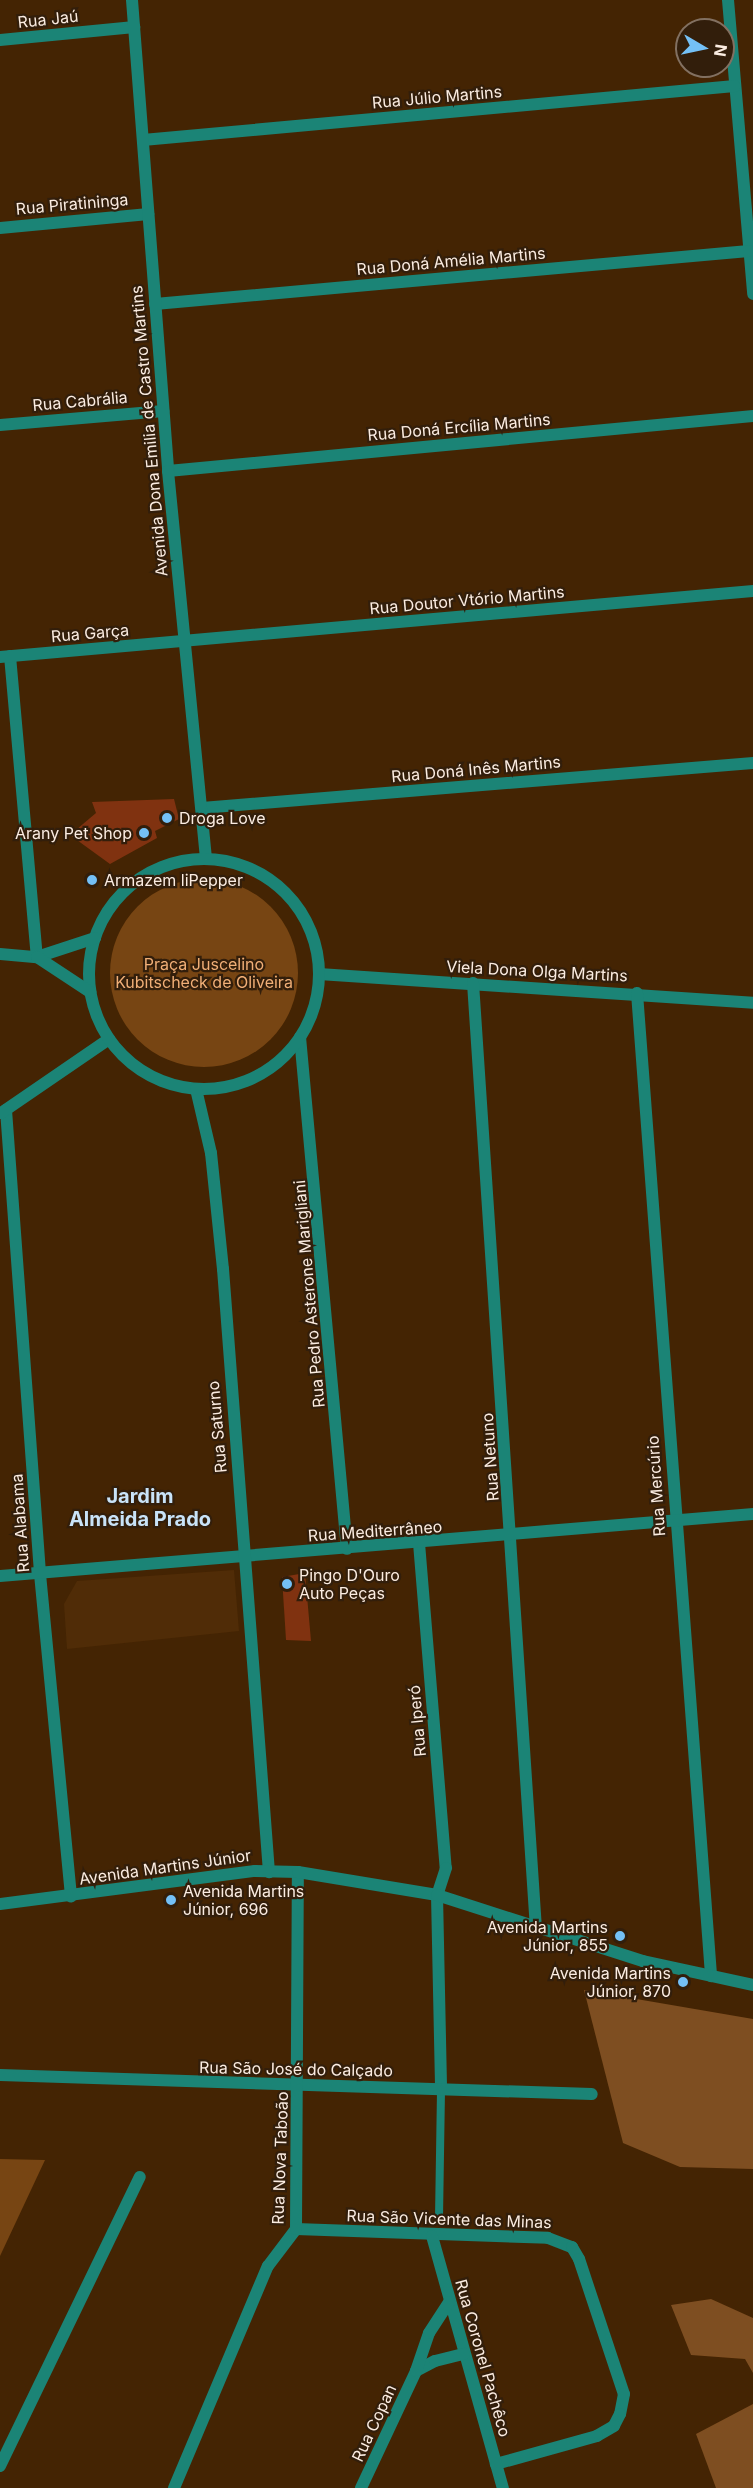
<!DOCTYPE html>
<html>
<head>
<meta charset="utf-8">
<style>
	body { margin:0 }
	#map { position:relative; width:753px; height:2488px; overflow:hidden; background:#442403; font-family:Inter,sans-serif }
	div>[style] { position:absolute }
	.built>* { inset:0; background:#502c07 }
	.green>* { inset:0; background:#774513 }
	.round { border-radius:50% }
	.forest>* { inset:0; background:#7e4e21 }
	.building>* { inset:0; background:#803210 }
	.service>* { height:8px; margin:-4px; padding:0 4px; transform-origin:4px; border-radius:4px; background:#1b8476 }
	.minor>* { height:12px; margin:-6px; padding:0 6px; transform-origin:6px; border-radius:6px; background:#1b8476 }
	.tertiary>* { height:12px; margin:-6px; padding:0 6px; transform-origin:6px; border-radius:6px; background:#1b8476 }
	.tertiary>.ring { margin:-6px; padding:0; box-sizing:content-box; background:none; border:12px solid #1b8476; border-radius:50% }
	.dots>* { width:16px; height:16px; translate:-50% -50%; box-sizing:border-box; border:3px solid #321e0b; border-radius:50% }
	span { translate:-50% -50%; white-space:nowrap; text-align:center; line-height:1.15; -webkit-text-stroke:4.5px #321e0b; paint-order:stroke }
	.street-label { font-size:16px; color:#fbece1 }
	.poi-label { font-size:16px; color:#fbece1 }
	.left { translate:0 -50%; text-align:left }
	.right { translate:-100% -50%; text-align:right }
	.park-label { font-size:16px; color:#f1af77 }
	.quarter-label { font-size:20px; color:#c9e3f8; font-weight:700 }
	.north { position:absolute; left:675px; top:18px; width:60px; height:60px; box-sizing:border-box; background:#321e0b; border:2px solid #827061; border-radius:50%; rotate:99deg; font-size:16px; font-weight:700; line-height:24px; text-align:center; color:#fbece1 }
	.north::after { content:''; display:block; margin:auto; width:21px; height:27px; background:#74c0f6; clip-path:polygon(50% 0,100% 100%,50% 72%,0 100%) }
</style>
</head>
<body>
<div id="map">
	<div class="built">
		<div style="clip-path:polygon(234px 1570px,239px 1631px,67px 1649px,64px 1604px,77px 1581px)"></div>
	</div>
	<div class="green">
		<div class="round" style="left:110px;top:879px;width:188px;height:188px"></div>
		<div style="clip-path:polygon(0 2159px,45px 2160px,0 2256px)"></div>
	</div>
	<div class="forest">
		<div style="clip-path:polygon(584px 1990px,753px 2019px,753px 2169px,680px 2167px,623px 2143px)"></div>
		<div style="clip-path:polygon(711px 2299px,753px 2318px,753px 2373px,745px 2359px,691px 2355px,671px 2305px)"></div>
		<div style="clip-path:polygon(753px 2404px,753px 2488px,716px 2488px,696px 2434px)"></div>
	</div>
	<div class="building">
		<div style="clip-path:polygon(174px 799px,179px 819px,155px 831px,157px 838px,110px 864px,70px 835px,96px 813px,92px 802px)"></div>
		<div style="clip-path:polygon(305px 1573px,311px 1641px,286px 1640px,282px 1577px)"></div>
	</div>
	<div class="service">
		<div style="left:439px;top:2218px;width:130px;rotate:-89.1deg"></div>
	</div>
	<div class="minor">
		<div style="left:728px;top:0;width:295px;rotate:85.1deg"></div>
		<div style="left:0;top:40px;width:135px;rotate:-5.5deg"></div>
		<div style="left:143px;top:140px;width:594px;rotate:-5.21deg"></div>
		<div style="left:0;top:228px;width:149px;rotate:-5.4deg"></div>
		<div style="left:155px;top:304px;width:596px;rotate:-5.1deg"></div>
		<div style="left:0;top:425px;width:164px;rotate:-4.9deg"></div>
		<div style="left:168px;top:471px;width:588px;rotate:-5.37deg"></div>
		<div style="left:10px;top:656px;width:302px;rotate:84.9deg"></div>
		<div style="left:0;top:657px;width:756px;rotate:-5.01deg"></div>
		<div style="left:202px;top:808px;width:553px;rotate:-4.67deg"></div>
		<div style="left:319px;top:974px;width:435px;rotate:3.8deg"></div>
		<div style="left:473px;top:983px;width:947px;rotate:86.19deg"></div>
		<div style="left:637px;top:993px;width:986px;rotate:85.69deg"></div>
		<div style="left:300px;top:1037px;width:514px;rotate:84.76deg"></div>
		<div style="left:6px;top:1110px;width:465px;rotate:85.8deg"></div>
		<div style="left:40px;top:1574px;width:324px;rotate:84.5deg"></div>
		<div style="left:1px;top:1113px;width:131px;rotate:-34.4deg"></div>
		<div style="left:419px;top:1543px;width:326px;rotate:85.3deg"></div>
		<div style="left:446px;top:1868px;width:28px;rotate:108deg"></div>
		<div style="left:437px;top:1895px;width:193px;rotate:88.8deg"></div>
		<div style="left:0;top:1576px;width:756px;rotate:-4.71deg"></div>
		<div style="left:0;top:2075px;width:592px;rotate:1.84deg"></div>
		<div style="left:296px;top:2229px;width:252px;rotate:2deg"></div>
		<div style="left:548px;top:2238px;width:26px;rotate:21deg"></div>
		<div style="left:572px;top:2247px;width:14px;rotate:60deg"></div>
		<div style="left:579px;top:2259px;width:142px;rotate:71.6deg"></div>
		<div style="left:624px;top:2394px;width:20px;rotate:101deg"></div>
		<div style="left:620px;top:2414px;width:13px;rotate:117deg"></div>
		<div style="left:614px;top:2426px;width:20px;rotate:150deg"></div>
		<div style="left:597px;top:2436px;width:105px;rotate:164.5deg"></div>
		<div style="left:432px;top:2236px;width:262px;rotate:74.3deg"></div>
		<div style="left:416px;top:2371px;width:21px;rotate:-28deg"></div>
		<div style="left:435px;top:2361px;width:30px;rotate:-14deg"></div>
		<div style="left:0;top:2466px;width:321px;rotate:-64.2deg"></div>
		<div style="left:174px;top:2488px;width:241px;rotate:-67.1deg"></div>
		<div style="left:268px;top:2266px;width:46px;rotate:-52.9deg"></div>
		<div style="left:296px;top:2229px;width:357px;rotate:-89.7deg"></div>
		<div style="left:361px;top:2488px;width:129px;rotate:-64.8deg"></div>
		<div style="left:416px;top:2371px;width:40px;rotate:-71.1deg"></div>
		<div style="left:429px;top:2333px;width:37px;rotate:-57deg"></div>
	</div>
	<div class="tertiary">
		<div style="left:132px;top:0;width:472px;rotate:85.6deg"></div>
		<div style="left:168px;top:471px;width:389px;rotate:84.4deg"></div>
		<div class="ring" style="left:89px;top:859px;width:218px;height:218px"></div>
		<div style="left:0;top:954px;width:37px;rotate:5deg"></div>
		<div style="left:37px;top:957px;width:61px;rotate:-18.1deg"></div>
		<div style="left:37px;top:957px;width:64px;rotate:33.4deg"></div>
		<div style="left:196px;top:1089px;width:66px;rotate:76.8deg"></div>
		<div style="left:211px;top:1153px;width:117px;rotate:84.1deg"></div>
		<div style="left:223px;top:1269px;width:605px;rotate:85.64deg"></div>
		<div style="left:0;top:1904px;width:257px;rotate:-7.4deg"></div>
		<div style="left:255px;top:1871px;width:43px;rotate:1.3deg"></div>
		<div style="left:298px;top:1872px;width:141px;rotate:9.4deg"></div>
		<div style="left:437px;top:1895px;width:216px;rotate:17.8deg"></div>
		<div style="left:643px;top:1961px;width:113px;rotate:12.3deg"></div>
	</div>
	<div class="dots">
		<div style="left:167px;top:818px;background:#74c0f6"></div>
		<div style="left:144px;top:833px;background:#74c0f6"></div>
		<div style="left:92px;top:880px;background:#74c0f6"></div>
		<div style="left:287px;top:1584px;background:#74c0f6"></div>
		<div style="left:171px;top:1900px;background:#74c0f6"></div>
		<div style="left:620px;top:1936px;background:#74c0f6"></div>
		<div style="left:683px;top:1982px;background:#74c0f6"></div>
	</div>
	<div class="street-label">
		<span style="left:48px;top:19px;rotate:-6deg">Rua Jaú</span>
		<span style="left:437px;top:97px;rotate:-5deg">Rua Júlio Martins</span>
		<span style="left:72px;top:204px;rotate:-5deg">Rua Piratininga</span>
		<span style="left:451px;top:261px;rotate:-5deg">Rua Doná Amélia Martins</span>
		<span style="left:80px;top:401px;rotate:-5deg">Rua Cabrália</span>
		<span style="left:459px;top:427px;rotate:-5deg">Rua Doná Ercília Martins</span>
		<span style="left:149px;top:431px;rotate:-95deg">Avenida Dona Emilia de Castro Martins</span>
		<span style="left:467px;top:600px;rotate:-5deg">Rua Doutor Vtório Martins</span>
		<span style="left:90px;top:633px;rotate:-5deg">Rua Garça</span>
		<span style="left:476px;top:769px;rotate:-5deg">Rua Doná Inês Martins</span>
		<span style="left:537px;top:971px;rotate:3deg">Viela Dona Olga Martins</span>
		<span style="left:309px;top:1294px;rotate:-95deg">Rua Pedro Asterone Marigliani</span>
		<span style="left:217px;top:1427px;rotate:-95deg">Rua Saturno</span>
		<span style="left:490px;top:1457px;rotate:-94deg">Rua Netuno</span>
		<span style="left:656px;top:1486px;rotate:-94deg">Rua Mercúrio</span>
		<span style="left:20px;top:1523px;rotate:-94deg">Rua Alabama</span>
		<span style="left:375px;top:1531px;rotate:-4deg">Rua Mediterrâneo</span>
		<span style="left:417px;top:1721px;rotate:-95deg">Rua Iperó</span>
		<span style="left:165px;top:1867px;rotate:-8deg">Avenida Martins Júnior</span>
		<span style="left:296px;top:2069px;rotate:1deg">Rua São José do Calçado</span>
		<span style="left:280px;top:2158px;rotate:-88deg">Rua Nova Taboão</span>
		<span style="left:449px;top:2219px;rotate:2deg">Rua São Vicente das Minas</span>
		<span style="left:483px;top:2358px;rotate:74deg">Rua Coronel Pachêco</span>
		<span style="left:374px;top:2423px;rotate:-65deg">Rua Copan</span>
	</div>
	<div class="poi-label">
		<span class="left" style="left:179px;top:818px">Droga Love</span>
		<span class="right" style="left:132px;top:833px">Arany Pet Shop</span>
		<span class="left" style="left:104px;top:880px">Armazem liPepper</span>
		<span class="left" style="left:299px;top:1584px">Pingo D'Ouro<br>Auto Peças</span>
		<span class="left" style="left:183px;top:1900px">Avenida Martins<br>Júnior, 696</span>
		<span class="right" style="left:608px;top:1936px">Avenida Martins<br>Júnior, 855</span>
		<span class="right" style="left:671px;top:1982px">Avenida Martins<br>Júnior, 870</span>
	</div>
	<div class="park-label">
		<span style="left:204px;top:973px">Praça Juscelino<br>Kubitscheck de Oliveira</span>
	</div>
	<div class="quarter-label">
		<span style="left:140px;top:1508px">Jardim<br>Almeida Prado</span>
	</div>
	<div class="north">N</div>
</div>
</body>
</html>
